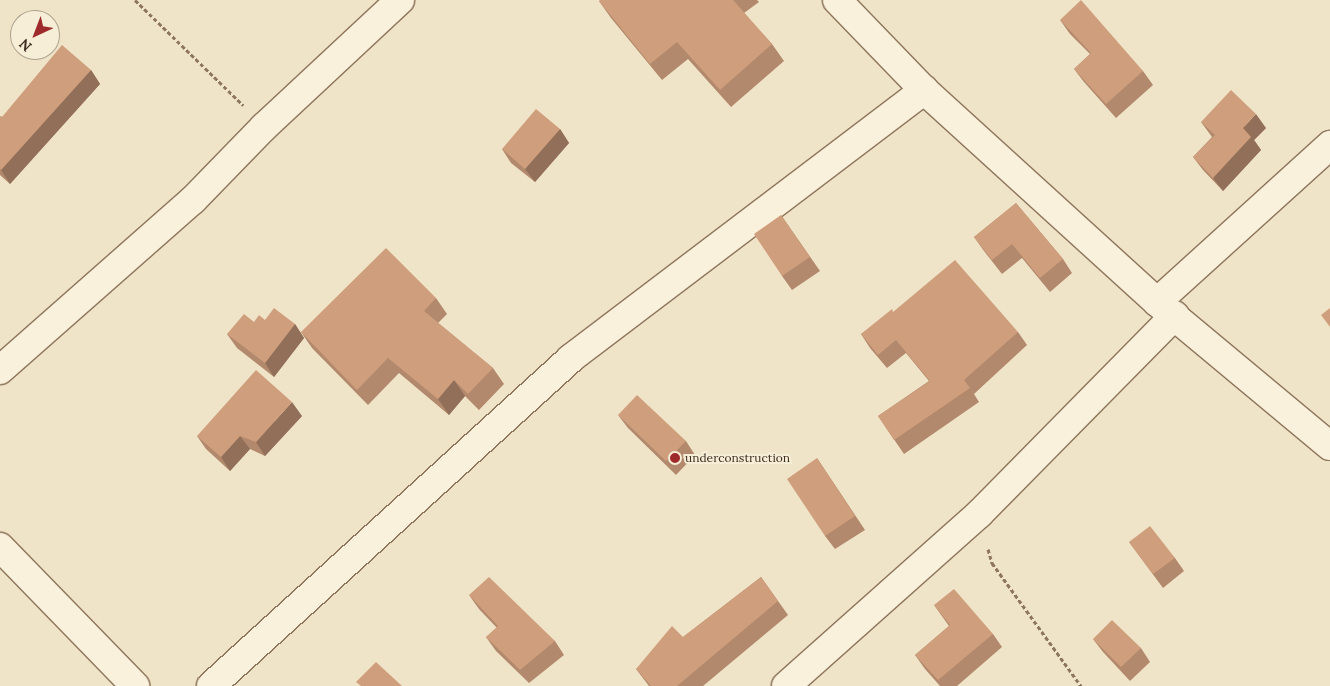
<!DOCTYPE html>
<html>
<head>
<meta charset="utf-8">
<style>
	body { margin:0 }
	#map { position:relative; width:1330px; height:686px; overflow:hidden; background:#f0e4c8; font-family:Lora,serif }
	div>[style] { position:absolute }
	.path>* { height:3px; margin-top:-1.5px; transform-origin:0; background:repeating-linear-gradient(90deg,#8d765c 0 4px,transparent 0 6.5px) }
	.roads { filter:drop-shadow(1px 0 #8d765c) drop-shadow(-1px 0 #8d765c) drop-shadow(0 1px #8d765c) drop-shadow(0 -1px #8d765c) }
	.minor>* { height:28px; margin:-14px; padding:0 14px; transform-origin:14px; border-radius:14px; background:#faf1dc }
	.wall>* { inset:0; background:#b2896c }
	.shaded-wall>* { inset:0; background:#916f58 }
	.building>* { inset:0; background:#cf9f7d }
	.dots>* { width:14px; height:14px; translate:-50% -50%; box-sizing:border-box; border:2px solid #f7eed8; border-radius:50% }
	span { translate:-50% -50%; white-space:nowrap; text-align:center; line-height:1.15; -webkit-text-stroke:4px #f7eed8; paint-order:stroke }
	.poi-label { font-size:12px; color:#3d2e20 }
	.left { translate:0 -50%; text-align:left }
	.north { position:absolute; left:10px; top:10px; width:50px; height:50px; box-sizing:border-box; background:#f7eed8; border:1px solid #ada18e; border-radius:50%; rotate:223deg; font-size:14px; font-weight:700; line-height:20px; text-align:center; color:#3d2e20 }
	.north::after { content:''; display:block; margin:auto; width:18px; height:22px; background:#9e2a2b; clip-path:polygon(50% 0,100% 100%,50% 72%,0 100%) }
</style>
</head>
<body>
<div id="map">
	<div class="path">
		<div style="left:135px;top:0;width:151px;rotate:44.2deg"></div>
		<div style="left:988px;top:549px;width:15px;rotate:74deg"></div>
		<div style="left:992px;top:563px;width:152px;rotate:54.1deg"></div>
	</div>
	<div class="roads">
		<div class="minor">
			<div style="left:837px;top:0;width:125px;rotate:46deg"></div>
			<div style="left:924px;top:90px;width:315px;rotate:42.3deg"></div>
			<div style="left:1157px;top:302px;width:225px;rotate:39.8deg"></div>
			<div style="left:1157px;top:302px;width:234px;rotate:-42.2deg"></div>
			<div style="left:0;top:370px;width:257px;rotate:-41.4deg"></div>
			<div style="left:193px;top:200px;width:102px;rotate:-45.8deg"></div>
			<div style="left:264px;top:127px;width:186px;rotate:-43deg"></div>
			<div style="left:0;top:547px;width:194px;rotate:45.8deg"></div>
			<div style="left:211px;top:686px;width:486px;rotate:-42.3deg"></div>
			<div style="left:570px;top:359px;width:445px;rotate:-37.2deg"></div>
			<div style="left:786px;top:686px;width:259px;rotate:-41.7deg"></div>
			<div style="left:979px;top:514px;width:279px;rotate:-45.4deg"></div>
		</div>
	</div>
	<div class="wall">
		<div style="clip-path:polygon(601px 0,757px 0,759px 2px,744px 13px,772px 44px,784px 61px,731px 107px,688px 59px,662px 80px,611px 18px,599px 1px)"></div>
		<div style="clip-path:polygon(1060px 20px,1143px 71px,1153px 85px,1116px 118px,1084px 82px,1074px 69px,1090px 54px,1070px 34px)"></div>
		<div style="clip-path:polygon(91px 70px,100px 84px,10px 184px,0 175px,0 116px,2px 117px)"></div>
		<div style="clip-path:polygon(1201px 122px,1266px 128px,1254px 140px,1261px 150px,1223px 191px,1203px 170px,1193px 157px,1212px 137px)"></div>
		<div style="clip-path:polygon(560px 129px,569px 143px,535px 182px,511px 163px,502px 149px)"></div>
		<div style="clip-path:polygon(1016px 203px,1063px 259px,1072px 273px,1050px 292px,1022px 258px,1002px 274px,984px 251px,974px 237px)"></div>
		<div style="clip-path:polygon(781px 215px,820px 271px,792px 290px,782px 276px)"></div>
		<div style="clip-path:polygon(436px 298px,447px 314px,438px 323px,493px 368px,504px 384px,479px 410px,465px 396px,449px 415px,399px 373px,368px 405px,312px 348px,301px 332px)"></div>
		<div style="clip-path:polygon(893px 312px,1018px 332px,1027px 345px,974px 394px,979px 402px,904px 454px,878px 416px,929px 381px,906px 353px,887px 368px,870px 348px,861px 334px)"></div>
		<div style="clip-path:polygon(265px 320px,295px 324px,304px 338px,274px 377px,237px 348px,227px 334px,254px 322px)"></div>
		<div style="clip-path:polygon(618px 415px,686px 441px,695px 455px,676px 475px,628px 428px)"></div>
		<div style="clip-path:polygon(302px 416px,265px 456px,250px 449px,230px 471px,206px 449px,197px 436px)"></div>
		<div style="clip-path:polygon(817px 458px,865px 530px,835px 549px,825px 536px)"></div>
		<div style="clip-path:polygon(1129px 542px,1175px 558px,1184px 571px,1163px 588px)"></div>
		<div style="clip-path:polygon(761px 577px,788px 615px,703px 686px,649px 686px,636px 669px,683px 637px)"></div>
		<div style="clip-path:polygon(469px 595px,555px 641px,564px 655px,529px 683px,496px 651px,486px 637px,497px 628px,479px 609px)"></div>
		<div style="clip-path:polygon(934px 605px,993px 634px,1002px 647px,957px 686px,940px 686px,925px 669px,915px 655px,949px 626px)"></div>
		<div style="clip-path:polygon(1093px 639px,1141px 648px,1150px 662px,1130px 681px,1103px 652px)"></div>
	</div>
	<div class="shaded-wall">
		<div style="clip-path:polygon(91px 70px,100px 84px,10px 184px,1px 170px)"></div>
		<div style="clip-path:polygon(1256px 114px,1266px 128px,1254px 140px,1261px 150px,1223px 191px,1213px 178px,1243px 128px)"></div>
		<div style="clip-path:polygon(560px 129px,569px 143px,535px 182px,525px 169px)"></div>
		<div style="clip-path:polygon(295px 324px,304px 338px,274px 377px,265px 363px)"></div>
		<div style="clip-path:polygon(454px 380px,465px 396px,449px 415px,438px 399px)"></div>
		<div style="clip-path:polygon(292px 402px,302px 416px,265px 456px,256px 442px)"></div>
		<div style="clip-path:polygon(240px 436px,250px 449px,230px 471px,221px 457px)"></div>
	</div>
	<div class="building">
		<div style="clip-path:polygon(601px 0,733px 0,772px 44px,720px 90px,677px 42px,650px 64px,599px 1px)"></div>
		<div style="clip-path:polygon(1081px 0,1143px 71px,1106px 104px,1074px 69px,1091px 53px,1060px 20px)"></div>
		<div style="clip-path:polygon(62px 45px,91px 70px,1px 170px,0 169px,0 116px,2px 117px)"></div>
		<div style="clip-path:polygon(1231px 90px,1256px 114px,1243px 128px,1251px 137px,1213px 178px,1193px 157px,1215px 135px,1201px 122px)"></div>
		<div style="clip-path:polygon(536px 109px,560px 129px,525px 169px,502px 149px)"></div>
		<div style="clip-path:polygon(1016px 203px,1063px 259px,1040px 278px,1012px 244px,992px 260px,974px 237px)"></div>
		<div style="clip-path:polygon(781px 215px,810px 257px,782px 276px,754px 234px)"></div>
		<div style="clip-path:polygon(386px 248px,436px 298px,424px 311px,493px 368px,468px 394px,454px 380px,438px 399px,388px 358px,357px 390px,301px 332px)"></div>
		<div style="clip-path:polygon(955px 260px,1018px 332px,964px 380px,970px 388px,894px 440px,878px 416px,930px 381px,896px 340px,878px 355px,861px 334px,892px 309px,893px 312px)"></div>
		<div style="clip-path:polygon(274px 308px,295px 324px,265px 363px,227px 334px,244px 314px,254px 322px,259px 315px,265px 320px)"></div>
		<div style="clip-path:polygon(1330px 308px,1330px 327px,1321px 315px)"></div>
		<div style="clip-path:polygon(256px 370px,292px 402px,256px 442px,240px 436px,221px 457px,197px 436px)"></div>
		<div style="clip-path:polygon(637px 395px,686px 441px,666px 461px,618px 415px)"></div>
		<div style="clip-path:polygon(817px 458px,855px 516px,825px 536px,787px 479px)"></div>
		<div style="clip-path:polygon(1150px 526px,1175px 558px,1153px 574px,1129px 542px)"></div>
		<div style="clip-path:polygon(489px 577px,555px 641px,520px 670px,486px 637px,498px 626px,469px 595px)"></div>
		<div style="clip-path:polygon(761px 577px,778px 601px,677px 686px,651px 686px,636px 669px,672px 626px,683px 637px)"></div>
		<div style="clip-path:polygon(954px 589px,993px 634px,938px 680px,915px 655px,950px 625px,934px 605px)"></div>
		<div style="clip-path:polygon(1112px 620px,1141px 648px,1121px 667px,1093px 639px)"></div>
		<div style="clip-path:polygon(376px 662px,402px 686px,361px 686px,356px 682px)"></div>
	</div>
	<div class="dots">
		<div style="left:675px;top:458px;background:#9e2a2b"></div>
	</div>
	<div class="poi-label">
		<span class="left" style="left:685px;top:458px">underconstruction</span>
	</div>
	<div class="north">N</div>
</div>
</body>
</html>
